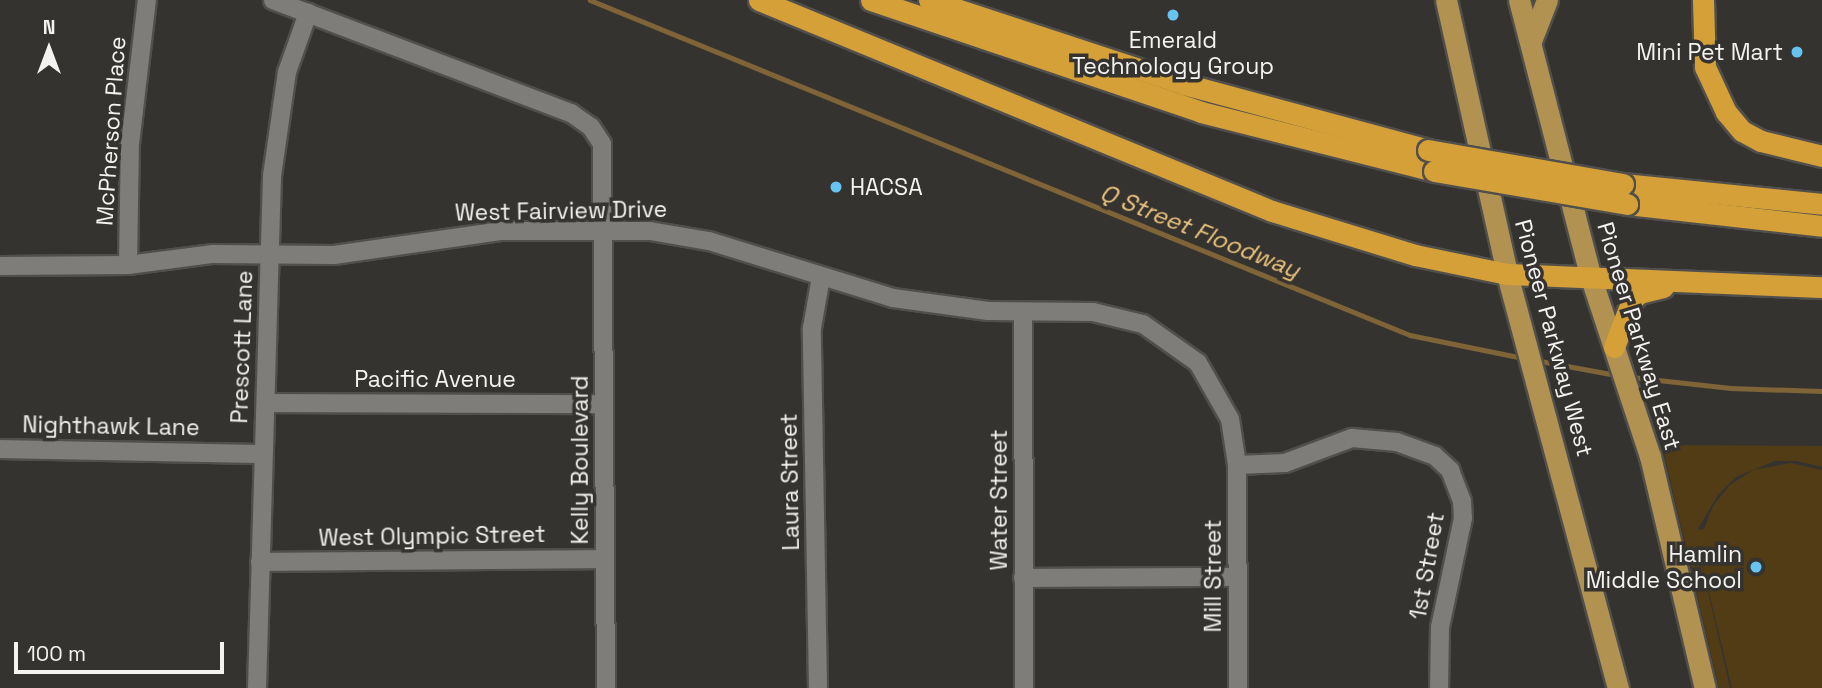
<!DOCTYPE html>
<html>
<head>
<meta charset="utf-8">
<style>
	body { margin:0 }
	#map { position:relative; width:1822px; height:688px; overflow:hidden; background:#353330; font-family:"Space Grotesk",sans-serif }
	div>[style] { position:absolute }
	.green>* { inset:0; background:#513c16 }
	.stream>* { height:4.5px; margin:-2.25px; padding:0 2.25px; transform-origin:2.25px; border-radius:2.25px; background:#7e6436 }
	.roads { filter:drop-shadow(2px 0 #514f4c) drop-shadow(-2px 0 #514f4c) drop-shadow(0 2px #514f4c) drop-shadow(0 -2px #514f4c) }
	.minor>* { height:18px; margin:-9px; padding:0 9px; transform-origin:9px; border-radius:9px; background:#7f7d79 }
	.major>* { height:21px; margin:-10.5px; padding:0 10.5px; transform-origin:10.5px; border-radius:10.5px; background:#b29251 }
	.highway>* { height:21px; margin:-10.5px; padding:0 10.5px; transform-origin:10.5px; border-radius:10.5px; background:#d4a037 }
	.bridges { filter:drop-shadow(2px 0 #514f4c) drop-shadow(-2px 0 #514f4c) drop-shadow(0 2px #514f4c) drop-shadow(0 -2px #514f4c) }
	.highway-bridge>* { height:21px; margin:-10.5px; padding:0 10.5px; transform-origin:10.5px; border-radius:10.5px; background:#d4a037 }
	.dots>* { width:19px; height:19px; translate:-50% -50%; box-sizing:border-box; border:4px solid #353330; border-radius:50% }
	span { translate:-50% -50%; white-space:nowrap; text-align:center; line-height:1.15; -webkit-text-stroke:7px #353330; paint-order:stroke }
	.poi-label { font-size:23px; color:#f4f3f1 }
	.right { translate:-100% -50%; text-align:right }
	.left { translate:0 -50%; text-align:left }
	.street-label { font-size:23px; color:#f4f3f1 }
	.water-label { font-size:24px; color:#edc47c; font-style:italic }
	.north { position:absolute; left:14px; top:14px; width:70px; height:70px; -webkit-text-stroke:5px #353330; paint-order:stroke; rotate:0deg; font-size:19px; font-weight:700; line-height:28px; text-align:center; color:#f4f3f1 }
	.north::after { content:''; display:block; margin:auto; width:24px; height:32px; background:#f4f3f1; clip-path:polygon(50% 0,100% 100%,50% 72%,0 100%) }
	.scale { position:absolute; left:14px; top:642px; width:210px; height:32px; box-sizing:border-box; border:4px solid #f4f3f1; border-top:0; padding-left:9px; font-size:21px; line-height:24px; white-space:nowrap; color:#f4f3f1; -webkit-text-stroke:5px #353330; paint-order:stroke }
</style>
</head>
<body>
<div id="map">
	<div class="green">
		<div style="clip-path:polygon(1662px 445px,1822px 446px,1822px 467px,1797px 461px,1775px 461px,1736px 477px,1718px 495px,1697px 530px,1704px 529px,1713px 506px,1730px 485px,1753px 470px,1791px 463px,1822px 470px,1822px 688px,1732px 688px,1694px 530px,1730px 688px,1719px 688px)"></div>
	</div>
	<div class="stream">
		<div style="left:590px;top:0;width:886px;rotate:22.22deg"></div>
		<div style="left:1410px;top:335px;width:115px;rotate:11.5deg"></div>
		<div style="left:1535px;top:360px;width:82px;rotate:10.5deg"></div>
		<div style="left:1631px;top:377px;width:100px;rotate:6.3deg"></div>
		<div style="left:1730px;top:388px;width:92px;rotate:1.9deg"></div>
	</div>
	<div class="roads">
		<div class="minor">
			<div style="left:273px;top:0;width:319px;rotate:20.8deg"></div>
			<div style="left:571px;top:113px;width:24px;rotate:35deg"></div>
			<div style="left:591px;top:127px;width:20px;rotate:57deg"></div>
			<div style="left:602px;top:144px;width:544px;rotate:89.58deg"></div>
			<div style="left:128px;top:265px;width:121px;rotate:-89.1deg"></div>
			<div style="left:130px;top:144px;width:145px;rotate:-83.3deg"></div>
			<div style="left:0;top:266px;width:128px;rotate:-0.4deg"></div>
			<div style="left:128px;top:265px;width:86px;rotate:-7.4deg"></div>
			<div style="left:213px;top:254px;width:121px;rotate:0.5deg"></div>
			<div style="left:334px;top:255px;width:168px;rotate:-8.2deg"></div>
			<div style="left:500px;top:231px;width:150px"></div>
			<div style="left:650px;top:231px;width:60px;rotate:9.6deg"></div>
			<div style="left:709px;top:241px;width:193px;rotate:17.2deg"></div>
			<div style="left:893px;top:298px;width:96px;rotate:7.8deg"></div>
			<div style="left:988px;top:311px;width:105px;rotate:0.5deg"></div>
			<div style="left:1093px;top:312px;width:51px;rotate:13.5deg"></div>
			<div style="left:1143px;top:324px;width:67px;rotate:35.3deg"></div>
			<div style="left:1198px;top:363px;width:64px;rotate:60.3deg"></div>
			<div style="left:1230px;top:419px;width:47px;rotate:81.3deg"></div>
			<div style="left:1237px;top:465px;width:223px;rotate:89.7deg"></div>
			<div style="left:1023px;top:312px;width:376px;rotate:89.8deg"></div>
			<div style="left:266px;top:403px;width:338px;rotate:0.2deg"></div>
			<div style="left:0;top:449px;width:263px;rotate:1.1deg"></div>
			<div style="left:1237px;top:465px;width:48px;rotate:-2.4deg"></div>
			<div style="left:1285px;top:463px;width:72px;rotate:-20.5deg"></div>
			<div style="left:1352px;top:438px;width:45px;rotate:5.1deg"></div>
			<div style="left:1397px;top:442px;width:40px;rotate:20.2deg"></div>
			<div style="left:1435px;top:456px;width:21px;rotate:43deg"></div>
			<div style="left:1450px;top:470px;width:33px;rotate:69deg"></div>
			<div style="left:1462px;top:501px;width:17px;rotate:87deg"></div>
			<div style="left:1463px;top:518px;width:111px;rotate:101.9deg"></div>
			<div style="left:1440px;top:627px;width:61px;rotate:90.9deg"></div>
			<div style="left:260px;top:562px;width:344px;rotate:-0.5deg"></div>
			<div style="left:1023px;top:578px;width:214px;rotate:-0.3deg"></div>
			<div style="left:257px;top:688px;width:512px;rotate:-88.32deg"></div>
			<div style="left:272px;top:176px;width:105px;rotate:-81.8deg"></div>
			<div style="left:287px;top:72px;width:63px;rotate:-70.4deg"></div>
			<div style="left:818px;top:688px;width:360px;rotate:-91deg"></div>
			<div style="left:812px;top:328px;width:52px;rotate:-80deg"></div>
		</div>
		<div class="major">
			<div style="left:1446px;top:0;width:281px;rotate:77.4deg"></div>
			<div style="left:1507px;top:274px;width:429px;rotate:75deg"></div>
			<div style="left:1519px;top:0;width:287px;rotate:75.5deg"></div>
			<div style="left:1591px;top:278px;width:188px;rotate:71.7deg"></div>
			<div style="left:1650px;top:456px;width:238px;rotate:76.7deg"></div>
			<div style="left:1531px;top:41px;width:44px;rotate:-68.7deg"></div>
		</div>
		<div class="highway">
			<div style="left:759px;top:0;width:555px;rotate:22.36deg"></div>
			<div style="left:1272px;top:211px;width:150px;rotate:17.1deg"></div>
			<div style="left:1415px;top:255px;width:94px;rotate:11.7deg"></div>
			<div style="left:1507px;top:274px;width:315px;rotate:2.4deg"></div>
			<div style="left:871px;top:0;width:348px;rotate:18.7deg"></div>
			<div style="left:1201px;top:112px;width:240px;rotate:14.2deg"></div>
			<div style="left:929px;top:0;width:268px;rotate:18.2deg"></div>
			<div style="left:1184px;top:84px;width:253px;rotate:15.1deg"></div>
			<div style="left:1703px;top:0;width:67px;rotate:88.3deg"></div>
			<div style="left:1705px;top:67px;width:50px;rotate:65deg"></div>
			<div style="left:1726px;top:112px;width:25px;rotate:50deg"></div>
			<div style="left:1742px;top:131px;width:21px;rotate:28deg"></div>
			<div style="left:1761px;top:141px;width:63px;rotate:13.8deg"></div>
			<div style="left:1623px;top:184px;width:200px;rotate:5.7deg"></div>
			<div style="left:1627px;top:204px;width:196px;rotate:6.4deg"></div>
			<div style="left:1614px;top:347px;width:50px;rotate:-69deg"></div>
			<div style="left:1632px;top:300px;width:10px;rotate:-45deg"></div>
			<div style="left:1639px;top:293px;width:25px;rotate:-14deg"></div>
		</div>
	</div>
	<div class="bridges">
		<div class="highway-bridge">
			<div style="left:1428px;top:150px;width:198px;rotate:9.9deg"></div>
			<div style="left:1434px;top:171px;width:196px;rotate:9.7deg"></div>
		</div>
	</div>
	<div class="dots">
		<div style="left:1173px;top:15px;background:#67c4f0"></div>
		<div style="left:1797px;top:52px;background:#67c4f0"></div>
		<div style="left:836px;top:187px;background:#67c4f0"></div>
		<div style="left:1756px;top:567px;background:#67c4f0"></div>
	</div>
	<div class="poi-label">
		<span style="left:1173px;top:53px">Emerald<br>Technology Group</span>
		<span class="right" style="left:1783px;top:52px">Mini Pet Mart</span>
		<span class="left" style="left:850px;top:187px">HACSA</span>
		<span class="right" style="left:1742px;top:567px">Hamlin<br>Middle School</span>
	</div>
	<div class="street-label">
		<span style="left:111px;top:131px;rotate:-86deg">McPherson Place</span>
		<span style="left:561px;top:211px;rotate:-1deg">West Fairview Drive</span>
		<span style="left:1639px;top:336px;rotate:73deg">Pioneer Parkway East</span>
		<span style="left:1554px;top:338px;rotate:75deg">Pioneer Parkway West</span>
		<span style="left:242px;top:347px;rotate:-88deg">Prescott Lane</span>
		<span style="left:435px;top:379px">Pacific Avenue</span>
		<span style="left:111px;top:426px;rotate:1deg">Nighthawk Lane</span>
		<span style="left:580px;top:460px;rotate:-90deg">Kelly Boulevard</span>
		<span style="left:790px;top:482px;rotate:-91deg">Laura Street</span>
		<span style="left:999px;top:500px;rotate:-90deg">Water Street</span>
		<span style="left:432px;top:536px;rotate:-1deg">West Olympic Street</span>
		<span style="left:1427px;top:566px;rotate:-80deg">1st Street</span>
		<span style="left:1213px;top:576px;rotate:-90deg">Mill Street</span>
	</div>
	<div class="water-label">
		<span style="left:1200px;top:231px;rotate:22deg">Q Street Floodway</span>
	</div>
	<div class="north">N</div>
	<div class="scale">100 m</div>
</div>
</body>
</html>
